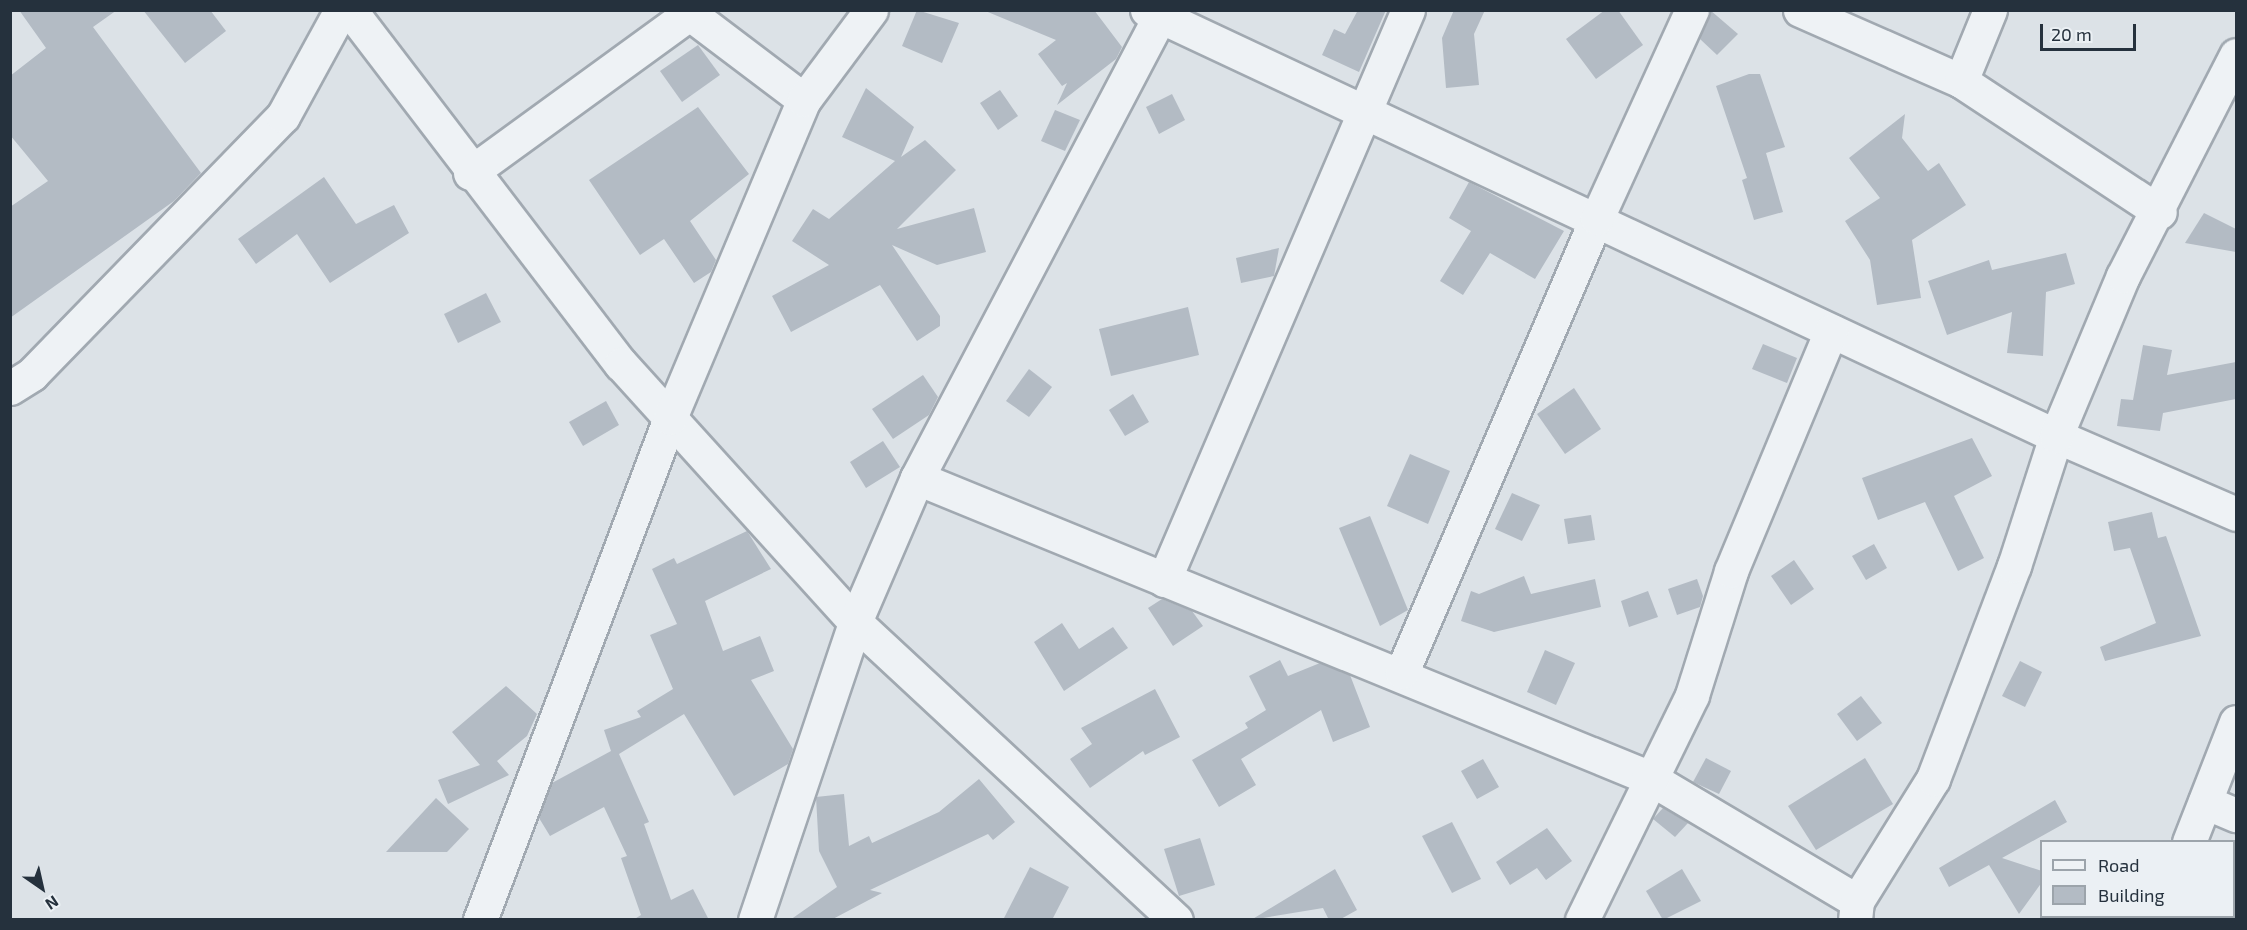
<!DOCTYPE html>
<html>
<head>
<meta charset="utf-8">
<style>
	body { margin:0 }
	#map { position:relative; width:2247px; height:930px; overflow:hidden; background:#dce2e7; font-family:"Exo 2",sans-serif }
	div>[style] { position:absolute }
	.building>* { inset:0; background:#b3bbc4 }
	.roads { filter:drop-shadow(2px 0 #a1a9b1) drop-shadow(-2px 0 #a1a9b1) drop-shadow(0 2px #a1a9b1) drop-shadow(0 -2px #a1a9b1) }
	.minor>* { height:33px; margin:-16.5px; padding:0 16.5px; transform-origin:16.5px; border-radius:16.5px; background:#eef2f5 }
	span { translate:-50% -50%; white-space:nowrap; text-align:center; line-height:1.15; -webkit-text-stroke:5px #ebf0f4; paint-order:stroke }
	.frame { position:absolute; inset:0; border:12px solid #25313d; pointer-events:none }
	.legend { position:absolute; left:2040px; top:840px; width:195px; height:78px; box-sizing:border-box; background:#ebf0f4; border:2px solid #9ca4ab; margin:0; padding:8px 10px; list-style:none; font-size:18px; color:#25313d }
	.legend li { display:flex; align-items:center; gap:12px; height:30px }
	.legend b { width:30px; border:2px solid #9ca4ab }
	.north { position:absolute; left:12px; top:858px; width:60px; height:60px; -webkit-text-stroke:4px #ebf0f4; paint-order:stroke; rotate:146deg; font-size:16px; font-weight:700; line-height:24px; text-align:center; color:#25313d }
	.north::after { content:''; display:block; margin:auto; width:21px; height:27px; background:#25313d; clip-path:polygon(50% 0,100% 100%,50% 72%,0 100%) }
	.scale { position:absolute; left:2040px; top:24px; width:96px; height:27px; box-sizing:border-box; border:3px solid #25313d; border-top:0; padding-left:8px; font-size:18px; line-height:21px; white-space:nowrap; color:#25313d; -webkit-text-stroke:4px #ebf0f4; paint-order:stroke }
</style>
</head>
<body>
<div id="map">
	<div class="building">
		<div style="clip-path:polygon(19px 10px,117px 10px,93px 27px,201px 173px,174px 201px,10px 318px,10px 207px,48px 181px,10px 135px,10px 76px,46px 48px)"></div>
		<div style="clip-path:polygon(143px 10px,210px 10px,226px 31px,185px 63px)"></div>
		<div style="clip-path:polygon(917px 10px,959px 23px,942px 63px,902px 46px)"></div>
		<div style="clip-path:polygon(983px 10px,1094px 10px,1122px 47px,1116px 59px,1057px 105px,1067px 83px,1062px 86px,1038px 54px,1056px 40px)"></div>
		<div style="clip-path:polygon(1358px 10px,1386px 10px,1359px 72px,1322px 55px,1334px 29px,1345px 34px)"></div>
		<div style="clip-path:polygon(1454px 10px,1485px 10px,1474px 34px,1479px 85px,1446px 88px,1442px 38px)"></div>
		<div style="clip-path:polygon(1605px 10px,1618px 10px,1643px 45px,1596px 79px,1566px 39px)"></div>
		<div style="clip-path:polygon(1710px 10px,1738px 34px,1717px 55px,1700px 39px)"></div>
		<div style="clip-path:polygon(698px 45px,720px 75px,682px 102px,660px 71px)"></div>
		<div style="clip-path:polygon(1749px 74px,1760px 74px,1785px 147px,1766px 153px,1783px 212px,1754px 220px,1742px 180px,1747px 178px,1716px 86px)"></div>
		<div style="clip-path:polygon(866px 88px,914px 127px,901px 157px,925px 140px,956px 170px,897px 229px,974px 208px,986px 252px,937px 265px,892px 245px,940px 316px,940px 326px,917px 341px,880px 285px,791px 332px,772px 296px,829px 265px,792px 241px,813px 209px,829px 219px,895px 161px,842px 137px)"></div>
		<div style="clip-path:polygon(1000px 90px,1018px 116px,998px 130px,980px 103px)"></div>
		<div style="clip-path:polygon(1172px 94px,1185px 120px,1159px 134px,1146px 107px)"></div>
		<div style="clip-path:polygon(698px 107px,749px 174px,690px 221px,716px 260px,711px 272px,694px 283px,664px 239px,640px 255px,589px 180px)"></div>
		<div style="clip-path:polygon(1055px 110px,1080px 120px,1065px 151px,1041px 141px)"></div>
		<div style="clip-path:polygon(1905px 114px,1902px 138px,1928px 171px,1939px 163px,1966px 205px,1912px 240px,1921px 298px,1877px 305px,1870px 260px,1845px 221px,1880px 198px,1849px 158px)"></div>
		<div style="clip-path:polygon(324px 177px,356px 224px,394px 205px,409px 233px,330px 283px,297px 234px,256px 264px,238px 239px)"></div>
		<div style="clip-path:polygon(1469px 182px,1564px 231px,1535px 279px,1490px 253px,1463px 295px,1440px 281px,1471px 231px,1449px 218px)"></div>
		<div style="clip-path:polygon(2204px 213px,2236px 229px,2236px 252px,2185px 243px)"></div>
		<div style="clip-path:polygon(1279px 248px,1274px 276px,1241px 283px,1236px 258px)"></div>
		<div style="clip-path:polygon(2066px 253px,2075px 284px,2046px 292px,2043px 356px,2007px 353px,2012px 312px,1947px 335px,1928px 281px,1989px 260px,1992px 270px)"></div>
		<div style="clip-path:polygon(486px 293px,501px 322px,458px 343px,444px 314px)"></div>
		<div style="clip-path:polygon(1188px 307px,1199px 355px,1111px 376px,1099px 329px)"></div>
		<div style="clip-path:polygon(1763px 344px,1797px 358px,1787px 383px,1752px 369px)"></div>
		<div style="clip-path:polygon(2143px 345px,2172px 350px,2167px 375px,2236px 362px,2236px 399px,2163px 413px,2160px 431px,2117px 426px,2121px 399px,2133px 400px)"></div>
		<div style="clip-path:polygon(1029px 369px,1052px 387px,1029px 417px,1006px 401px)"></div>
		<div style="clip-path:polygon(923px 375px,938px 397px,929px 415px,893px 439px,872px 409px)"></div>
		<div style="clip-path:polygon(1574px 388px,1601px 429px,1565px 454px,1537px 414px)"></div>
		<div style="clip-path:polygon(1133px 394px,1149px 422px,1125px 436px,1109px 410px)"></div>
		<div style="clip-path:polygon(606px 401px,619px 425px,583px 446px,569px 422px)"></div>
		<div style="clip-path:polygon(1972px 438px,1992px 476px,1954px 496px,1984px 558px,1958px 571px,1925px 502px,1878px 520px,1862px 478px)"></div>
		<div style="clip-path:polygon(883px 441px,900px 467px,866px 488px,850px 462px)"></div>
		<div style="clip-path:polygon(1410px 454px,1450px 471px,1428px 524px,1387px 506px)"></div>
		<div style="clip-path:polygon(1512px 493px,1540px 505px,1522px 541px,1495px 529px)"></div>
		<div style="clip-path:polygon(2152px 512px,2158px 538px,2166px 536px,2201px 636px,2105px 661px,2100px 647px,2156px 623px,2130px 548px,2114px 551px,2108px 522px)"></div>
		<div style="clip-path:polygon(1591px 515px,1595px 540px,1568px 544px,1564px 519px)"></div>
		<div style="clip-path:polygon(1370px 516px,1408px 610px,1380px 626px,1339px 528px)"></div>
		<div style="clip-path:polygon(747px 531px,771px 569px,705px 601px,723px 651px,760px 636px,774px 671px,751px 680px,793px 749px,788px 764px,734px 796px,684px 714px,619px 754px,649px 822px,644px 824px,671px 900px,693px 889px,709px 920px,633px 920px,641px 915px,621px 858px,627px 856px,604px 807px,550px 836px,539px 818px,552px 783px,611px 751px,604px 730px,641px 717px,637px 711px,673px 689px,650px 635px,677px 624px,652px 569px,674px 558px,677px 564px)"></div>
		<div style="clip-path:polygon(1874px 544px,1887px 568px,1866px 580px,1852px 556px)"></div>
		<div style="clip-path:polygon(1794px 560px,1814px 589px,1791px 605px,1771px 576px)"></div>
		<div style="clip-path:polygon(1524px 576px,1531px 594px,1595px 579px,1601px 607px,1494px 632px,1461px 621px,1471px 591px,1479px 594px)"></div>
		<div style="clip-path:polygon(1697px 579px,1703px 596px,1700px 607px,1677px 615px,1668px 589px)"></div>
		<div style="clip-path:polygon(1648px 591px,1658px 617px,1629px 627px,1621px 601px)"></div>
		<div style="clip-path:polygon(1162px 599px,1192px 611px,1203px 626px,1173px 646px,1148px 608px)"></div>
		<div style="clip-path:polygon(1062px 623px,1079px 649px,1113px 627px,1128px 648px,1064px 691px,1034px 642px)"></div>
		<div style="clip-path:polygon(1545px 650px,1575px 663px,1556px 705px,1527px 692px)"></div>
		<div style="clip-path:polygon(1280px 660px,1288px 676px,1320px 663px,1350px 675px,1370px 727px,1333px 742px,1321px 710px,1241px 759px,1256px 785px,1219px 807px,1192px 760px,1248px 728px,1245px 723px,1266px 710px,1249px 676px)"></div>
		<div style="clip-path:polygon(2020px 661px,2042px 672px,2025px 707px,2002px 696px)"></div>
		<div style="clip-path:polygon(506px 686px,537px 714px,527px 736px,497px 761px,509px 775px,448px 804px,438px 780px,480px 765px,452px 732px)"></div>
		<div style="clip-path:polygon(1155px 689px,1180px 737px,1145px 755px,1143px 751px,1090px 788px,1070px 759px,1092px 744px,1081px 728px)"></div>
		<div style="clip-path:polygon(1861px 696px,1882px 723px,1857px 741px,1837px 714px)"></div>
		<div style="clip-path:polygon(1706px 758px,1731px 771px,1719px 794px,1693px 782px)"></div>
		<div style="clip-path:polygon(1865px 758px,1893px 804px,1816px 850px,1788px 806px)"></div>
		<div style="clip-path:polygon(1483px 759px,1499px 787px,1477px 799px,1461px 771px)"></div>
		<div style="clip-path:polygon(979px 779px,1015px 822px,993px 840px,988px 834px,870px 890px,882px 893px,831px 920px,790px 920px,837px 887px,819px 851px,816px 797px,844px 794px,849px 846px,869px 836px,872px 843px,939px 812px)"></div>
		<div style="clip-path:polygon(436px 798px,469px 829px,447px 852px,386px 852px)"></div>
		<div style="clip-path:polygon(2055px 800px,2067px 822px,2002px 858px,2042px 871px,2042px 882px,2019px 914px,1989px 865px,1949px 887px,1939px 868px)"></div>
		<div style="clip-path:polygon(1663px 808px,1688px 823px,1675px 837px,1653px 819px)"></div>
		<div style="clip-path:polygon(1452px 822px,1481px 879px,1452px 893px,1422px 836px)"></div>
		<div style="clip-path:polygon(1547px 828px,1572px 861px,1546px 880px,1537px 868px,1510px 885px,1496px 862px)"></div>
		<div style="clip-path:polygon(1200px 838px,1215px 885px,1179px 896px,1164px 849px)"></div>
		<div style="clip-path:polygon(1030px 867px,1069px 887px,1052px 920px,1003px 920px)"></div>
		<div style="clip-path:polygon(1335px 869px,1357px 910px,1339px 920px,1329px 920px,1323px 908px,1251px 920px)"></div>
		<div style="clip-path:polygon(1682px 869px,1701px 901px,1663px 920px,1646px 891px)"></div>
	</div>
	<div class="roads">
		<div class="minor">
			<div style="left:350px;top:10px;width:446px;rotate:52.6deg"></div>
			<div style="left:621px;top:364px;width:348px;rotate:47.8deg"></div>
			<div style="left:855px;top:622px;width:438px;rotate:42.9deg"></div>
			<div style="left:685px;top:10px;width:149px;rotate:37.1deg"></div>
			<div style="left:1147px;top:10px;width:1004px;rotate:25.11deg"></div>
			<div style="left:2056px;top:436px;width:196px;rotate:23.4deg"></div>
			<div style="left:1800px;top:10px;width:176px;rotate:23.8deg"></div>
			<div style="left:1961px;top:81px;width:238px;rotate:33.4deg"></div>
			<div style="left:1961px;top:81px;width:77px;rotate:-67.8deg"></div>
			<div style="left:470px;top:173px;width:271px;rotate:-36deg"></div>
			<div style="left:10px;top:388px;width:26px;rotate:-32deg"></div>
			<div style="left:32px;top:374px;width:360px;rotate:-45.8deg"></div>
			<div style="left:283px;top:116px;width:121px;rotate:-61.3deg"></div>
			<div style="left:917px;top:478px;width:790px;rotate:22.25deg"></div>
			<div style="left:1648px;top:777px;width:243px;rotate:30.7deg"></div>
			<div style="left:1164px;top:580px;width:620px;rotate:-66.83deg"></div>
			<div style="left:1402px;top:672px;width:494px;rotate:-66.8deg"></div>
			<div style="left:1597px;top:218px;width:229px;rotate:-65.5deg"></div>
			<div style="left:2205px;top:802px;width:34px;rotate:23deg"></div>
			<div style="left:2189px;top:842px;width:129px;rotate:-68.6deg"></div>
			<div style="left:480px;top:920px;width:537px;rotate:-69.27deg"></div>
			<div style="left:670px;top:418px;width:345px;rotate:-67.2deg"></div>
			<div style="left:804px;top:100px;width:112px;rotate:-53.3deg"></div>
			<div style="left:755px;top:920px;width:314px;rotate:-71.4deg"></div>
			<div style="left:855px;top:622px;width:157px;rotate:-66.7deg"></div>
			<div style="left:917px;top:478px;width:522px;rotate:-62.26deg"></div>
			<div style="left:1582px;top:920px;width:250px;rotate:-63.9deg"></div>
			<div style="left:1692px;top:695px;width:130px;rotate:-72.5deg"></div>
			<div style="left:1731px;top:571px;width:260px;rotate:-67.4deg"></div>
			<div style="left:1855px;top:920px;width:19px;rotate:-84deg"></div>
			<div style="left:1857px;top:901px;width:144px;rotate:-58.1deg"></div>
			<div style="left:1933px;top:779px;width:228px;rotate:-69.2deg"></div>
			<div style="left:2014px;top:566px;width:137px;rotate:-72.1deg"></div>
			<div style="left:2056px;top:436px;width:173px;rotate:-67.3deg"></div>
			<div style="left:2123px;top:276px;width:248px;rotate:-62.9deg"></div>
			<div style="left:2153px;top:920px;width:4px;rotate:-63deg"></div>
		</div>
	</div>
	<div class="frame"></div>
	<ul class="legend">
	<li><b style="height:8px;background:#eef2f5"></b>Road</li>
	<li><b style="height:16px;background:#b3bbc4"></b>Building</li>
	</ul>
	<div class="north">N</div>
	<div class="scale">20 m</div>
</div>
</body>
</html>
